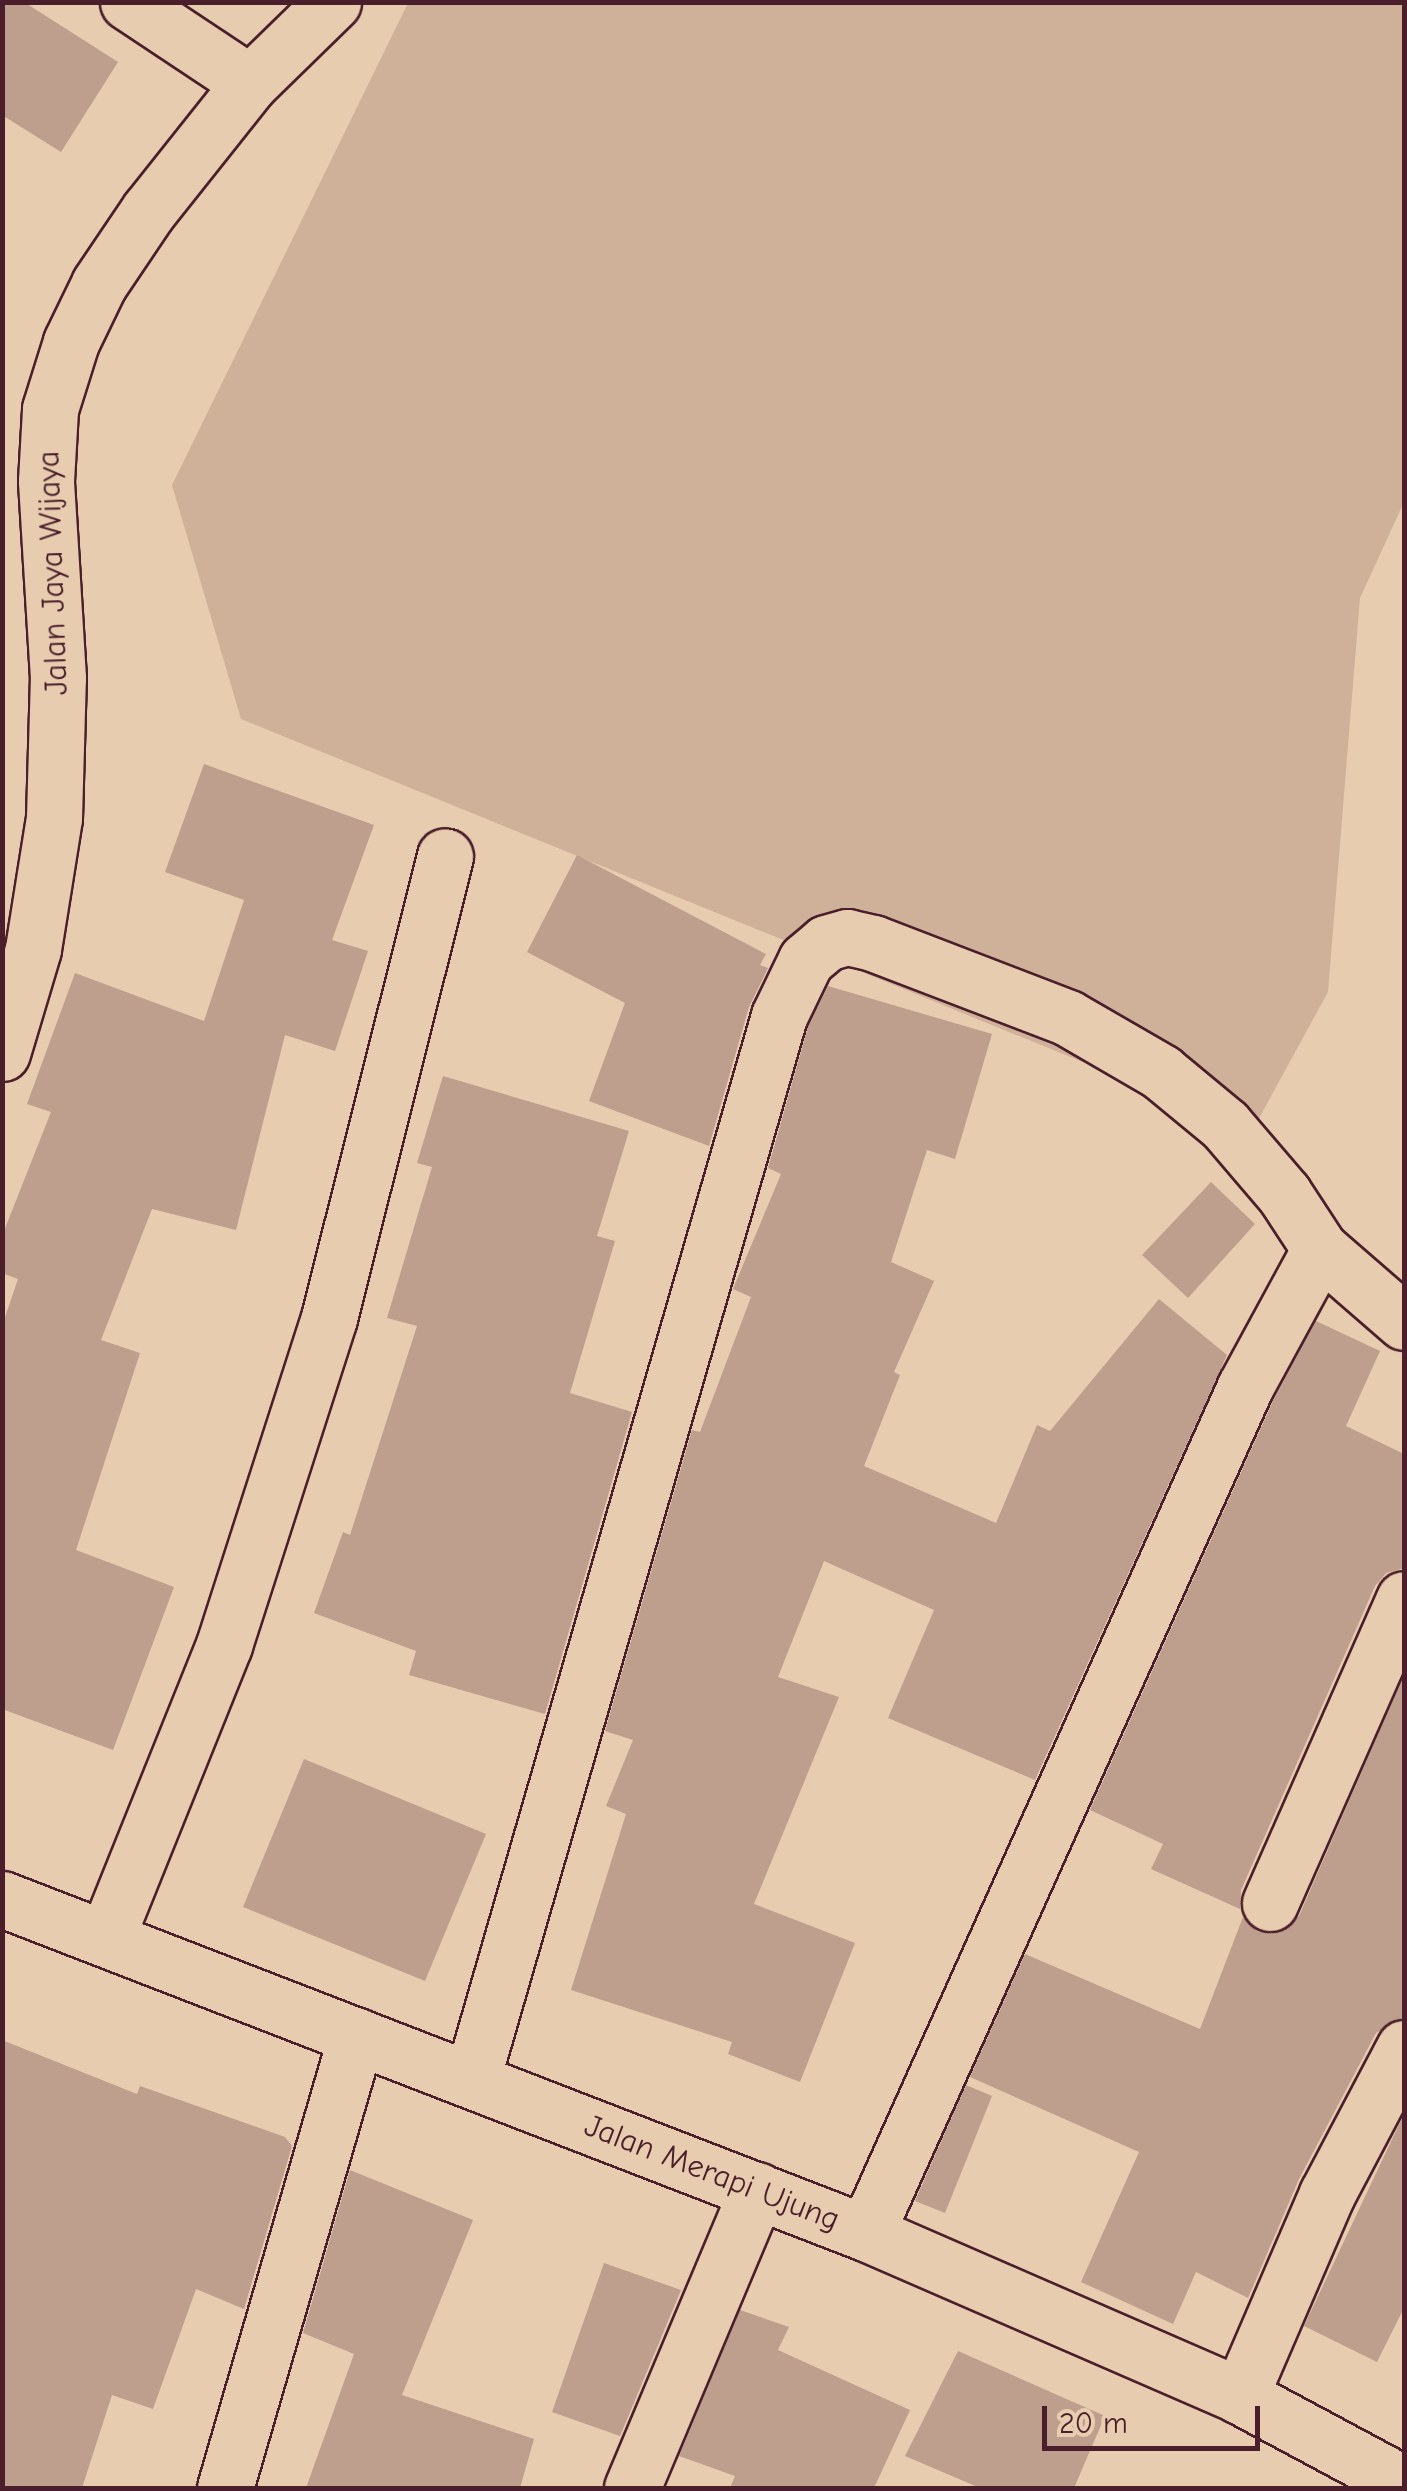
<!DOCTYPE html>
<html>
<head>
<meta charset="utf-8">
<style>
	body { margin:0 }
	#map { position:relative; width:1407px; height:2491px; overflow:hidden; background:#e8ccaf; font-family:"Comic Neue",sans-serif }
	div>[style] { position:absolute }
	.green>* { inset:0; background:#cfb099 }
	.building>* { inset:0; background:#be9e8d }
	.roads { filter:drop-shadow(2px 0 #4a1f2b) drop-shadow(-2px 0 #4a1f2b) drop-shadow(0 2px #4a1f2b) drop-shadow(0 -2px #4a1f2b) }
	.street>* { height:55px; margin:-27.5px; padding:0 27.5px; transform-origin:27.5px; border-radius:27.5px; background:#e8ccaf }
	span { translate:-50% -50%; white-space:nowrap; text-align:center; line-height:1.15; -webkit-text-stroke:10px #e8ccaf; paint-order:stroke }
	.street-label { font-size:32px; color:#4a1f2b }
	.frame { position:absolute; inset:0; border:5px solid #4a1f2b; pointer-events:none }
	.scale { position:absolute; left:1042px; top:2406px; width:218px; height:45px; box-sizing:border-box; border:5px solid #4a1f2b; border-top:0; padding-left:12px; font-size:30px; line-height:35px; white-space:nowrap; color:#4a1f2b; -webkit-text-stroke:8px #e8ccaf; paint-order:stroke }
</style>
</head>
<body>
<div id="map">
	<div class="green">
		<div style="clip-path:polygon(408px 3px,1404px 3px,1404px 502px,1360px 598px,1328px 992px,1252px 1131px,241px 719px,172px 485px)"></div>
	</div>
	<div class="building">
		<div style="clip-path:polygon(2px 2px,24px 2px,118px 62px,61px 152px,2px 115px)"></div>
		<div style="clip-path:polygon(204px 764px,374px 825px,332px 940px,368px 951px,335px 1051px,285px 1035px,236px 1230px,152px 1209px,101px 1340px,140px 1353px,76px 1550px,174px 1587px,113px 1750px,2px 1709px,2px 1326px,18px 1279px,2px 1273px,2px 1236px,51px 1112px,27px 1104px,75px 973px,204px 1021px,244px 900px,165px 872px)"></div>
		<div style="clip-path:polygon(577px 855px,766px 954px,760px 965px,768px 968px,749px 1007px,709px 1146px,589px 1101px,625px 1003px,527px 952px)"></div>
		<div style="clip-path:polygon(828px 986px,992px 1034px,955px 1159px,927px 1150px,891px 1262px,934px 1281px,894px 1372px,900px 1375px,864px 1466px,996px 1523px,1037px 1425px,1050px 1431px,1159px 1299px,1227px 1355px,1035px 1780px,888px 1718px,934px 1610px,824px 1561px,778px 1677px,839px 1697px,754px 1904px,855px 1943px,800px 2082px,728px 2054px,732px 2042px,571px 1990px,626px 1814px,606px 1806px,633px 1740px,605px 1731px,692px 1430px,700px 1432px,751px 1297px,733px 1289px,781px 1174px,768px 1168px,808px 1027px)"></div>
		<div style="clip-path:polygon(443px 1076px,629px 1131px,597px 1236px,615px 1241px,570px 1393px,632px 1412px,545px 1714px,409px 1675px,416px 1651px,314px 1613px,343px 1532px,350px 1535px,417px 1326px,387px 1318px,432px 1167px,417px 1163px)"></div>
		<div style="clip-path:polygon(1211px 1182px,1255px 1224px,1188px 1298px,1142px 1255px)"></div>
		<div style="clip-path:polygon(1316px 1321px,1380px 1351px,1346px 1426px,1404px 1454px,1404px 1568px,1386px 1573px,1375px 1586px,1241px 1890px,1240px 1909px,1151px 1869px,1163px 1844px,1090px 1810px,1273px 1401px)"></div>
		<div style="clip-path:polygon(1404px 1675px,1404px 2017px,1376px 2033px,1299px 2179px,1248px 2298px,1196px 2272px,1173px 2324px,1081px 2282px,1139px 2152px,970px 2077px,1025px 1954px,1200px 2029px,1243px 1917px,1257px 1931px,1272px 1934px,1299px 1916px)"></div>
		<div style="clip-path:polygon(304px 1759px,486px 1834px,425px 1981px,243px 1907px)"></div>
		<div style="clip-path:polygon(2px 2040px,137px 2094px,140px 2086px,285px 2137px,292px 2146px,244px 2309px,196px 2289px,153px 2409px,112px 2395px,82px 2488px,2px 2488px)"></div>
		<div style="clip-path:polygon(966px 2085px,992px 2096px,945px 2213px,915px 2201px)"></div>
		<div style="clip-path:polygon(1404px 2114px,1404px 2308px,1377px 2362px,1304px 2326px)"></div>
		<div style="clip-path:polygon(350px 2170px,473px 2220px,402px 2395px,534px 2439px,520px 2488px,306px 2488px,354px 2354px,303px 2333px)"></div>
		<div style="clip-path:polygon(604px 2263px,681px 2290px,620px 2436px,552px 2412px)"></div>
		<div style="clip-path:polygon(740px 2310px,789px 2327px,778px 2350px,910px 2410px,874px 2488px,730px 2488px,735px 2476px,679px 2456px)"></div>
		<div style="clip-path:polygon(958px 2351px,1105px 2416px,1074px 2488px,980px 2488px,905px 2456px)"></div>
	</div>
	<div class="roads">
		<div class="street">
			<div style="left:128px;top:2px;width:146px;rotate:33.6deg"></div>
			<div style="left:2px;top:1053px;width:109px;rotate:-73.4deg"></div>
			<div style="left:33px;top:949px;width:133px;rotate:-80.9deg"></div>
			<div style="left:54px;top:818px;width:140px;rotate:-88.4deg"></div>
			<div style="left:58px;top:678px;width:197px;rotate:-93.5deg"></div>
			<div style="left:46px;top:481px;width:72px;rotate:-86.8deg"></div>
			<div style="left:50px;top:409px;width:70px;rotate:-72.6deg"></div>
			<div style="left:71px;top:342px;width:64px;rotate:-64.2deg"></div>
			<div style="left:99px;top:284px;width:89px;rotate:-56deg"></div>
			<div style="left:149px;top:210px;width:162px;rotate:-51.5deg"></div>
			<div style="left:250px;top:83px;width:116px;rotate:-44.3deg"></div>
			<div style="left:2px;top:1899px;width:926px;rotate:21.14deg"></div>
			<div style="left:866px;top:2233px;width:408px;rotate:23.5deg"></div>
			<div style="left:1240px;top:2396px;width:186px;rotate:28.2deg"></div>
			<div style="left:1270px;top:1903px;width:332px;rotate:-66.2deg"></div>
			<div style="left:107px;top:1936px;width:314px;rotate:-68.1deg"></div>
			<div style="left:224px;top:1645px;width:343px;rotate:-72.2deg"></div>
			<div style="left:329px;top:1318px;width:476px;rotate:-75.9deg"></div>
			<div style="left:472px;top:2079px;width:1106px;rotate:-73.89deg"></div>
			<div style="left:779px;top:1016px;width:62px;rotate:-64.3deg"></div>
			<div style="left:806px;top:960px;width:26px;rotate:-40deg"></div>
			<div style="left:826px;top:943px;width:22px;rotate:-16deg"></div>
			<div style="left:847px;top:937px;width:27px;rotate:13deg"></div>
			<div style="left:873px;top:943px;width:209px;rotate:21deg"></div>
			<div style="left:1068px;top:1018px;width:108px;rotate:30.1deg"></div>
			<div style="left:1161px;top:1072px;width:83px;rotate:39.6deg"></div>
			<div style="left:1225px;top:1125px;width:91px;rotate:49.5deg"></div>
			<div style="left:1284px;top:1194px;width:66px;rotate:56.8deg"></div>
			<div style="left:1320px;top:1249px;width:111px;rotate:41deg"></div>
			<div style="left:866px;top:2233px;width:927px;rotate:-65.87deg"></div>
			<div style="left:1245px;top:1387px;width:157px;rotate:-61.5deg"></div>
			<div style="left:1240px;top:2396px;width:220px;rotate:-66.7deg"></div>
			<div style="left:1327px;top:2194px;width:165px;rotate:-62.2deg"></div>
			<div style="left:225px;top:2488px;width:471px;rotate:-73.8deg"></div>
			<div style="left:632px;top:2488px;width:323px;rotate:-67.2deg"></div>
		</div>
	</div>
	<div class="street-label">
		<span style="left:53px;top:573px;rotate:-92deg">Jalan Jaya Wijaya</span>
		<span style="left:712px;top:2173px;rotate:21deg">Jalan Merapi Ujung</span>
	</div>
	<div class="frame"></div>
	<div class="scale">20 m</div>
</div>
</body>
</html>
